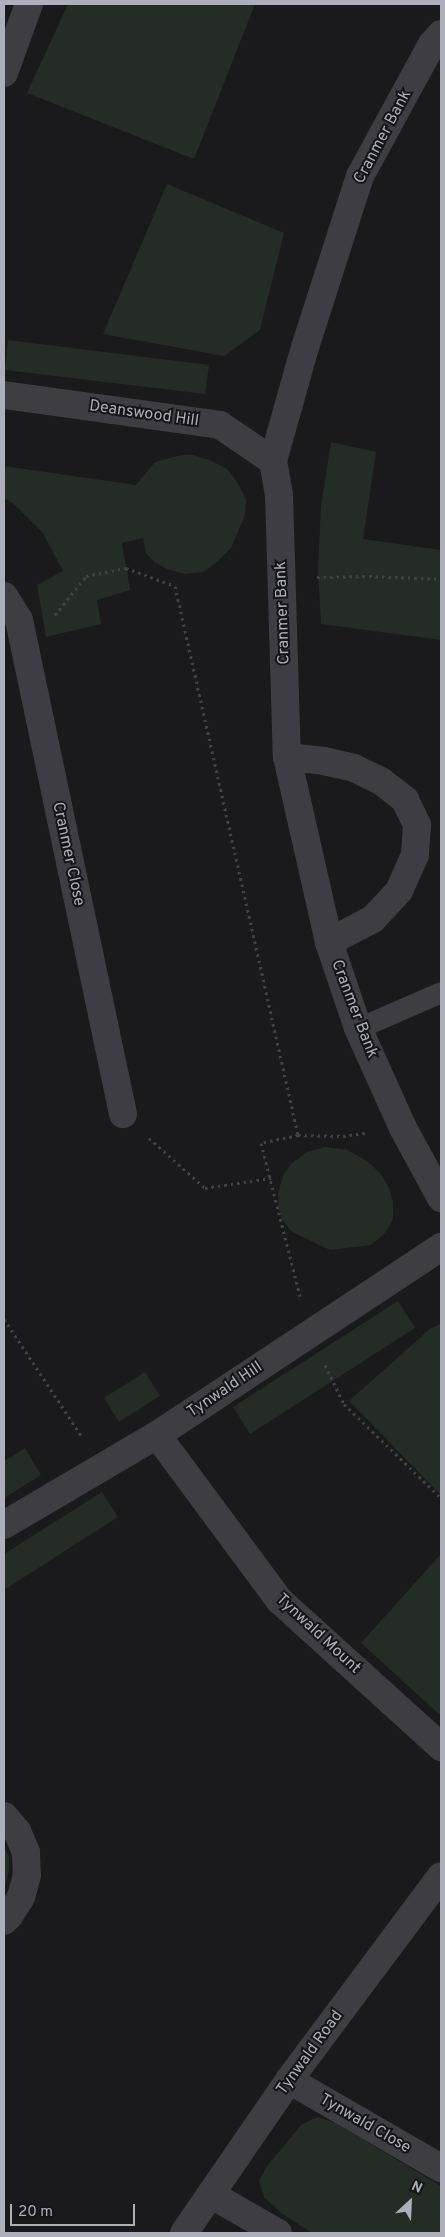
<!DOCTYPE html>
<html>
<head>
<meta charset="utf-8">
<style>
	body { margin:0 }
	#map { position:relative; width:445px; height:2237px; overflow:hidden; background:#1a1a1c; font-family:Overpass,sans-serif }
	div>[style] { position:absolute }
	.green>* { inset:0; background:#242c26 }
	.path>* { height:3px; margin-top:-1.5px; transform-origin:0; background:repeating-linear-gradient(90deg,#414248 0 2.5px,transparent 0 6.5px) }
	.service>* { height:21px; margin:-10.5px; padding:0 10.5px; transform-origin:10.5px; border-radius:10.5px; background:#3d3d43 }
	.minor>* { height:28px; margin:-14px; padding:0 14px; transform-origin:14px; border-radius:14px; background:#3d3d43 }
	span { translate:-50% -50%; white-space:nowrap; text-align:center; line-height:1.15; -webkit-text-stroke:4px #151517; paint-order:stroke }
	.street-label { font-size:16px; color:#adafbb }
	.frame { position:absolute; inset:0; border:5px solid #adafbb; pointer-events:none }
	.north { position:absolute; left:385px; top:2177px; width:50px; height:50px; -webkit-text-stroke:4px #151517; paint-order:stroke; rotate:25deg; font-size:14px; font-weight:700; line-height:20px; text-align:center; color:#adafbb }
	.north::after { content:''; display:block; margin:auto; width:18px; height:22px; background:#adafbb; clip-path:polygon(50% 0,100% 100%,50% 72%,0 100%) }
	.scale { position:absolute; left:10px; top:2204px; width:125px; height:22px; box-sizing:border-box; border:2px solid #adafbb; border-top:0; padding-left:6px; font-size:15px; line-height:18px; white-space:nowrap; color:#adafbb; -webkit-text-stroke:4px #151517; paint-order:stroke }
</style>
</head>
<body>
<div id="map">
	<div class="green">
		<div style="clip-path:polygon(68px 4px,255px 4px,194px 159px,27px 93px)"></div>
		<div style="clip-path:polygon(167px 184px,284px 233px,260px 330px,224px 356px,103px 334px)"></div>
		<div style="clip-path:polygon(8px 340px,209px 365px,205px 394px,5px 370px)"></div>
		<div style="clip-path:polygon(331px 442px,376px 452px,363px 539px,441px 550px,441px 640px,321px 624px,318px 569px,321px 506px)"></div>
		<div style="clip-path:polygon(182px 455px,193px 455px,212px 461px,227px 469px,237px 482px,246px 499px,245px 515px,231px 548px,217px 562px,203px 572px,185px 574px,167px 569px,154px 562px,146px 553px,143px 538px,122px 543px,130px 590px,97px 600px,101px 624px,46px 637px,37px 585px,63px 571px,43px 533px,14px 504px,4px 498px,4px 466px,136px 485px,155px 462px)"></div>
		<div style="clip-path:polygon(325px 1147px,347px 1150px,367px 1161px,381px 1174px,389px 1188px,393px 1202px,393px 1219px,385px 1233px,371px 1245px,330px 1250px,292px 1232px,283px 1221px,279px 1210px,278px 1193px,283px 1176px,291px 1164px,307px 1152px)"></div>
		<div style="clip-path:polygon(398px 1301px,415px 1328px,250px 1434px,233px 1407px)"></div>
		<div style="clip-path:polygon(441px 1324px,441px 1495px,349px 1401px,431px 1328px)"></div>
		<div style="clip-path:polygon(145px 1372px,160px 1396px,119px 1422px,104px 1398px)"></div>
		<div style="clip-path:polygon(25px 1448px,41px 1475px,4px 1498px,4px 1461px)"></div>
		<div style="clip-path:polygon(102px 1492px,118px 1517px,4px 1590px,4px 1554px)"></div>
		<div style="clip-path:polygon(441px 1554px,441px 1716px,361px 1643px)"></div>
		<div style="clip-path:polygon(4px 1847px,9px 1856px,9px 1871px,4px 1890px)"></div>
		<div style="clip-path:polygon(318px 2117px,335px 2123px,441px 2186px,441px 2233px,312px 2233px,281px 2213px,264px 2197px,259px 2181px,267px 2166px,302px 2124px)"></div>
	</div>
	<div class="path">
		<div style="left:317px;top:577px;width:52px;rotate:-1.1deg"></div>
		<div style="left:369px;top:576px;width:72px;rotate:2.4deg"></div>
		<div style="left:55px;top:615px;width:50px;rotate:-51.5deg"></div>
		<div style="left:86px;top:576px;width:41px;rotate:-11.3deg"></div>
		<div style="left:126px;top:568px;width:52px;rotate:20.2deg"></div>
		<div style="left:175px;top:586px;width:563px;rotate:77.37deg"></div>
		<div style="left:298px;top:1135px;width:38px;rotate:168deg"></div>
		<div style="left:261px;top:1143px;width:158px;rotate:75.7deg"></div>
		<div style="left:298px;top:1135px;width:45px;rotate:1.3deg"></div>
		<div style="left:343px;top:1136px;width:22px;rotate:-8deg"></div>
		<div style="left:149px;top:1138px;width:75px;rotate:41.8deg"></div>
		<div style="left:205px;top:1188px;width:67px;rotate:-8.6deg"></div>
		<div style="left:4px;top:1319px;width:141px;rotate:56.5deg"></div>
		<div style="left:325px;top:1365px;width:43px;rotate:64deg"></div>
		<div style="left:344px;top:1404px;width:135px;rotate:44.1deg"></div>
	</div>
	<div class="service">
		<div style="left:358px;top:1028px;width:90px;rotate:-23.4deg"></div>
	</div>
	<div class="minor">
		<div style="left:441px;top:34px;width:13px;rotate:132deg"></div>
		<div style="left:432px;top:44px;width:150px;rotate:118.6deg"></div>
		<div style="left:360px;top:176px;width:180px;rotate:107.8deg"></div>
		<div style="left:305px;top:347px;width:118px;rotate:105.7deg"></div>
		<div style="left:273px;top:461px;width:34px;rotate:80deg"></div>
		<div style="left:279px;top:494px;width:263px;rotate:88.3deg"></div>
		<div style="left:287px;top:757px;width:190px;rotate:77.2deg"></div>
		<div style="left:329px;top:942px;width:91px;rotate:71.4deg"></div>
		<div style="left:358px;top:1028px;width:110px;rotate:65.8deg"></div>
		<div style="left:403px;top:1128px;width:80px;rotate:61.5deg"></div>
		<div style="left:4px;top:73px;width:73px;rotate:-70.1deg"></div>
		<div style="left:4px;top:395px;width:218px;rotate:7.9deg"></div>
		<div style="left:220px;top:425px;width:64px;rotate:34.2deg"></div>
		<div style="left:4px;top:596px;width:28px;rotate:58deg"></div>
		<div style="left:19px;top:620px;width:505px;rotate:78.11deg"></div>
		<div style="left:287px;top:757px;width:37px;rotate:6deg"></div>
		<div style="left:324px;top:761px;width:31px;rotate:13deg"></div>
		<div style="left:354px;top:768px;width:30px;rotate:26deg"></div>
		<div style="left:381px;top:781px;width:31px;rotate:38deg"></div>
		<div style="left:405px;top:800px;width:28px;rotate:64deg"></div>
		<div style="left:417px;top:825px;width:30px;rotate:94deg"></div>
		<div style="left:415px;top:855px;width:39px;rotate:114deg"></div>
		<div style="left:399px;top:891px;width:38px;rotate:133deg"></div>
		<div style="left:373px;top:919px;width:50px;rotate:152.4deg"></div>
		<div style="left:157px;top:1435px;width:205px;rotate:53.5deg"></div>
		<div style="left:279px;top:1600px;width:219px;rotate:42.2deg"></div>
		<div style="left:4px;top:1525px;width:178px;rotate:-30.5deg"></div>
		<div style="left:157px;top:1435px;width:341px;rotate:-33.5deg"></div>
		<div style="left:4px;top:1816px;width:20px;rotate:49deg"></div>
		<div style="left:17px;top:1831px;width:23px;rotate:67deg"></div>
		<div style="left:26px;top:1852px;width:23px;rotate:88deg"></div>
		<div style="left:27px;top:1875px;width:23px;rotate:105deg"></div>
		<div style="left:21px;top:1897px;width:22px;rotate:122deg"></div>
		<div style="left:9px;top:1916px;width:7px;rotate:135deg"></div>
		<div style="left:289px;top:2080px;width:176px;rotate:30.1deg"></div>
		<div style="left:212px;top:2195px;width:76px;rotate:29.9deg"></div>
		<div style="left:184px;top:2233px;width:186px;rotate:-55.5deg"></div>
		<div style="left:289px;top:2080px;width:254px;rotate:-53.3deg"></div>
	</div>
	<div class="street-label">
		<span style="left:383px;top:137px;rotate:-62deg">Cranmer Bank</span>
		<span style="left:144px;top:414px;rotate:8deg">Deanswood Hill</span>
		<span style="left:283px;top:613px;rotate:-92deg">Cranmer Bank</span>
		<span style="left:68px;top:854px;rotate:78deg">Cranmer Close</span>
		<span style="left:354px;top:1009px;rotate:69deg">Cranmer Bank</span>
		<span style="left:225px;top:1390px;rotate:-34deg">Tynwald Hill</span>
		<span style="left:318px;top:1634px;rotate:43deg">Tynwald Mount</span>
		<span style="left:310px;top:2053px;rotate:-54deg">Tynwald Road</span>
		<span style="left:365px;top:2124px;rotate:30deg">Tynwald Close</span>
	</div>
	<div class="frame"></div>
	<div class="north">N</div>
	<div class="scale">20 m</div>
</div>
</body>
</html>
